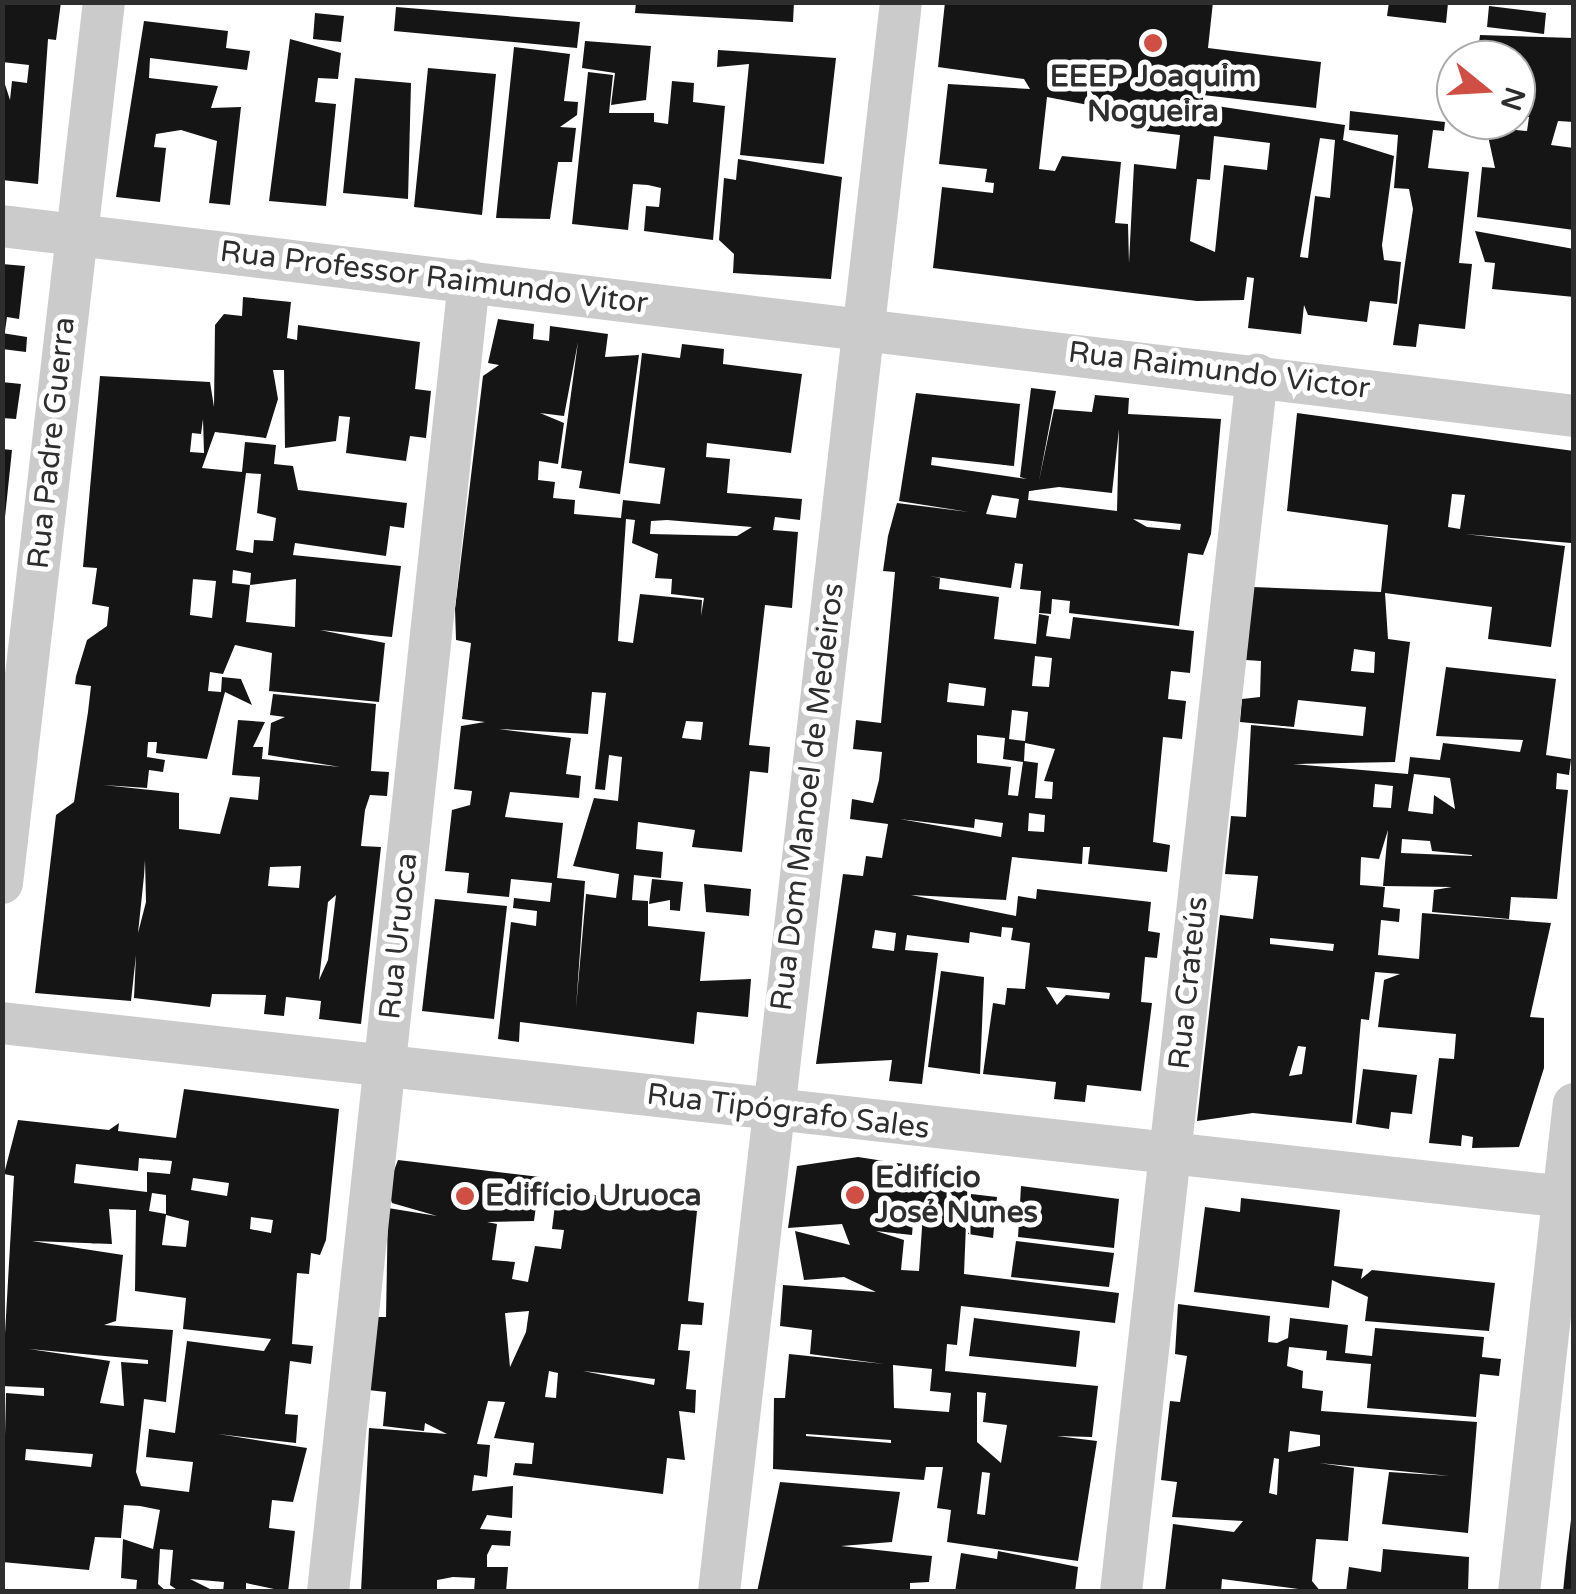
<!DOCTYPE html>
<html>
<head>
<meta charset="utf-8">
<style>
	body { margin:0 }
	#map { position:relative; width:1576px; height:1594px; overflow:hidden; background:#fff; font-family:"Varela Round",sans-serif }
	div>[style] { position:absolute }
	.building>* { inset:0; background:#151515 }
	.minor>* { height:42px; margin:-21px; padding:0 21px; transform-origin:21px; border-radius:21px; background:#cbcbcb }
	.dots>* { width:28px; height:28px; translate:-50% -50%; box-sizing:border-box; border:5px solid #fff; border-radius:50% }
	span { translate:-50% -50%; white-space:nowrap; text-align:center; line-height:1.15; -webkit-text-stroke:10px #fff; paint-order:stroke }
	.poi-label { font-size:30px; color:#2e2e2e; font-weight:700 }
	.left { translate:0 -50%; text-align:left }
	.street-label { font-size:30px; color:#2e2e2e }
	.frame { position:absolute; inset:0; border:5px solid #2e2e2e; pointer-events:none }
	.north { position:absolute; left:1436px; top:40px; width:100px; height:100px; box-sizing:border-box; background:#fff; border:2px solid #ababab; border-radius:50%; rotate:108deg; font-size:28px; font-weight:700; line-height:40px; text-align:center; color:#2e2e2e }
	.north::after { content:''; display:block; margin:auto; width:35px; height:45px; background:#d04f44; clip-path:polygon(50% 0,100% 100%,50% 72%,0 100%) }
</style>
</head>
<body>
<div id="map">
	<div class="building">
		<div style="clip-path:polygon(2px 2px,61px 2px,56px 40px,48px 39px,38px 184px,2px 180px,2px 75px,10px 100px,12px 81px,27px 83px,29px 65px,2px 62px)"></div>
		<div style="clip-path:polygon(636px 2px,794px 2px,793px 22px,635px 13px)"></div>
		<div style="clip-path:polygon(evenodd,945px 2px,1213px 2px,1208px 48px,1321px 62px,1316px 108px,1203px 95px,1203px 104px,1345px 125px,1343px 140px,1394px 156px,1382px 245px,1384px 260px,1401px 262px,1397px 304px,1370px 301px,1367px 322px,1308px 315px,1304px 305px,1301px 334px,1248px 328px,1254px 278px,1247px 277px,1244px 300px,1197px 301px,933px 268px,942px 187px,993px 193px,994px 183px,985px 182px,987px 169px,939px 164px,948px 84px,1030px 89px,1024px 79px,938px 67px,945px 2px,1047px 97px,1140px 115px,1138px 130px,1180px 135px,1176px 169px,1134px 164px,1129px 263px,1128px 224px,1115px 223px,1121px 162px,1062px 156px,1055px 171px,1039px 169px,1047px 97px,945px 2px,1214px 136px,1270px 143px,1267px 170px,1224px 165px,1215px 252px,1190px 241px,1197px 179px,1210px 180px,1214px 136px,945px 2px,1320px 138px,1335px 140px,1330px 198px,1315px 196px,1308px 258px,1300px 257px,1320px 138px)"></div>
		<div style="clip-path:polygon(1389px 2px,1448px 3px,1446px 23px,1387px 16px)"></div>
		<div style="clip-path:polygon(1489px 6px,1546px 13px,1544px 34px,1487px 27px)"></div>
		<div style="clip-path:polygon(396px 7px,580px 22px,577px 48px,394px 31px)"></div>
		<div style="clip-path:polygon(315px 13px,344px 16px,341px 42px,313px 39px)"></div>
		<div style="clip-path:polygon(144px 21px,228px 31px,226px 48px,250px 51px,247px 70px,150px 58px,149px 78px,218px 86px,211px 108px,241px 107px,230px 205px,209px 203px,217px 141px,181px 130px,156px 134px,154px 147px,166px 148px,160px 202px,116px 197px)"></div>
		<div style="clip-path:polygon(1480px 35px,1574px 38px,1574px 122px,1558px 121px,1551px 145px,1574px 148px,1574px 230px,1477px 217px,1482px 167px,1495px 168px,1486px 127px,1527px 131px,1529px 117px,1516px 116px,1516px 60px,1477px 60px)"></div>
		<div style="clip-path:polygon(290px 39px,341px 53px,338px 79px,318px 78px,315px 102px,336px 104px,326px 206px,269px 201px)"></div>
		<div style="clip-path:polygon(585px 41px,651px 46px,646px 100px,611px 105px,615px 73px,582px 68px)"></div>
		<div style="clip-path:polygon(514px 47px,570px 54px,564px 101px,578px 102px,577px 115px,560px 127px,576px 128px,572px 162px,558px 162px,550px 219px,496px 218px)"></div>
		<div style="clip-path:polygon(718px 50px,836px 58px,824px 164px,740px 155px,749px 64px,717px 67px)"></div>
		<div style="clip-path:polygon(428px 68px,496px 74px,482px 215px,414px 207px)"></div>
		<div style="clip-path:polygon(588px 72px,613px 75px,609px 113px,654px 113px,654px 122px,668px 124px,672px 81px,694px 83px,693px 102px,725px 106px,713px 240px,644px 231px,646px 206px,659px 207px,661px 188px,648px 185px,633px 184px,628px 230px,572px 224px)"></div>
		<div style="clip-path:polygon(355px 78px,411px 83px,408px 199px,343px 193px)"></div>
		<div style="clip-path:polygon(1350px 111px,1445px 122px,1444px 131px,1433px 130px,1428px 168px,1469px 172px,1459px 263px,1472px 264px,1465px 329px,1419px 324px,1416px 347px,1393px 345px,1413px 209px,1409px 189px,1394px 188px,1398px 135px,1349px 130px)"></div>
		<div style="clip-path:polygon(738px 159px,842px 177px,831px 279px,733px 273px,734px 254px,719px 240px,724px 178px,736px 180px)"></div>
		<div style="clip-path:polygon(1475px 231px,1574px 249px,1574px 297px,1492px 289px,1495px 263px,1485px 262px)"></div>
		<div style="clip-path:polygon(2px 264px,25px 266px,19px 319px,7px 317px,5px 331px)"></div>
		<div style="clip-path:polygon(evenodd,243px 297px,291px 302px,287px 338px,297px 340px,298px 325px,420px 342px,415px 389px,431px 391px,426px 438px,410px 436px,406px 461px,346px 453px,350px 417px,339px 416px,336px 441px,285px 448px,284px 370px,273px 370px,278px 399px,266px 438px,215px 432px,202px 468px,242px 472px,245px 442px,276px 445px,274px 464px,293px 466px,298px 490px,407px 503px,404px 528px,390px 526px,386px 556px,295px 543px,293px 555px,401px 566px,392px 637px,320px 630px,385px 643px,379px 702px,269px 691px,272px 653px,235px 645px,223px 674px,210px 672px,208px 691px,221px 692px,222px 677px,241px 679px,252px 705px,225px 692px,207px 759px,156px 753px,157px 742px,148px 742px,147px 757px,165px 760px,163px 772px,149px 770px,147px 788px,103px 785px,179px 793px,179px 829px,220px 834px,230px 797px,258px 800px,260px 777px,232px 775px,238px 720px,265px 722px,253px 747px,263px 747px,262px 759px,340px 767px,268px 755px,271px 723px,285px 717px,270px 715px,273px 694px,376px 704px,371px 771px,389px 772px,387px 796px,370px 795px,365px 810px,361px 846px,381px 847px,361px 1024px,319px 1019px,321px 1001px,286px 997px,284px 1016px,264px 1014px,266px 995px,212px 994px,210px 1007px,134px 998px,136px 955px,131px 1001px,35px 993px,56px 815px,74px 802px,88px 712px,91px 686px,75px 684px,76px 676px,87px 640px,107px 626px,109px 607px,92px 604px,97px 568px,83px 567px,100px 376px,210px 382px,214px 407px,215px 325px,224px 314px,242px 316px,243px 297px,203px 419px,204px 453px,190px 452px,192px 433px,201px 434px,203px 419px,243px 297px,246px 473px,261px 474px,257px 513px,276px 518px,273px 541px,254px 540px,253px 553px,236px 550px,246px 473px,243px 297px,233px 570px,251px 573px,250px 585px,296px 579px,295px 627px,246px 622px,250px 585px,232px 583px,233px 570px,243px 297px,193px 579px,216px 581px,212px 618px,190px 615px,193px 579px,243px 297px,145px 860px,146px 902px,138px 933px,144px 876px,145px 860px,243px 297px,301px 866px,299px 888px,268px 886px,270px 867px,301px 866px,243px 297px,336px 895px,328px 960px,319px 980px,328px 902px,336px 895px)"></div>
		<div style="clip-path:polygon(evenodd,498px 319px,534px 324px,533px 339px,549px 341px,550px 326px,608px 334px,605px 357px,639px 355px,620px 494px,579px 488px,582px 471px,561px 468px,578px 342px,564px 416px,540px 413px,564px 423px,558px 464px,539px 461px,538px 480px,555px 482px,553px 498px,575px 500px,574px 514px,621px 518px,623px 500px,660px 504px,665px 468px,629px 463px,642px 353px,680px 358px,682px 344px,724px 349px,723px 364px,802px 374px,791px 453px,707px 443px,706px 457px,730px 459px,727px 493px,802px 499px,800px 520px,775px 517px,773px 530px,798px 532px,792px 608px,765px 605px,749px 745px,770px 747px,768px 773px,750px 771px,742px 852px,692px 847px,695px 830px,638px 822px,636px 849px,663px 852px,661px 878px,634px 875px,632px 900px,648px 901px,648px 926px,705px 932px,700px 981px,751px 979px,748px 1017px,697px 1012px,694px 1044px,520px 1022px,519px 1042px,498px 1039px,511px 922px,536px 926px,537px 911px,513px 908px,514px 898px,550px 902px,552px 883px,511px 879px,509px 897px,467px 893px,469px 873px,445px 871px,452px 810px,470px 805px,472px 791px,454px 789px,461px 726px,485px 722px,462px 719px,471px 643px,456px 640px,455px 609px,483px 376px,499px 365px,488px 363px,498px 319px,626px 519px,635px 520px,632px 543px,658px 554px,655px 578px,672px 579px,671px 594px,704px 598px,701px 616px,702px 600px,640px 594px,633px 643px,618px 641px,626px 519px,498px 319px,667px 520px,752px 527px,737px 536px,650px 534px,651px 521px,667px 520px,498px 319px,592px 692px,606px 693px,595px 789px,605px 790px,609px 755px,622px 757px,618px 801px,594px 798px,573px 866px,619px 874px,616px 898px,586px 894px,576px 1008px,585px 881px,557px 878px,563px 823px,505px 817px,510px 792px,579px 798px,581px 776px,566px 774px,571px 738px,499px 729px,588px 734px,592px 692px,498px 319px,686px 721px,703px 722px,701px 740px,682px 738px,686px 721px)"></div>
		<div style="clip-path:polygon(2px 333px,27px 337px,26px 352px,2px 349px)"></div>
		<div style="clip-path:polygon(2px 382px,21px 384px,16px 419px,2px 418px)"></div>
		<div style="clip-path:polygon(evenodd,1031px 388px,1056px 391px,1039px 481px,1054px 409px,1092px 412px,1095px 395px,1129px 398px,1128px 414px,1221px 419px,1211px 534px,1203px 555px,1188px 553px,1179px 626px,1069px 613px,1070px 601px,1052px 599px,1051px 614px,1039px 613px,1041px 591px,1020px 589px,1023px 564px,1015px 563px,1011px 588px,929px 576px,940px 578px,939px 589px,999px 597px,994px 639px,1036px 644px,1039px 614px,1049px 616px,1046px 636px,1070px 639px,1073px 617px,1194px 631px,1190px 673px,1171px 671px,1168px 699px,1186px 701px,1182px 739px,1163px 737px,1153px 842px,1170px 845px,1167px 872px,1088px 864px,1090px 847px,1083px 847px,1082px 864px,1012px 857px,1006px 900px,911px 895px,1016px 916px,1018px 896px,1036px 899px,1037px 889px,1151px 902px,1148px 931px,1160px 933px,1157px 958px,1145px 957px,1141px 1002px,1152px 1003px,1141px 1091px,1087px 1085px,1085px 1102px,1054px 1099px,1056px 1082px,983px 1074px,993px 1003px,1005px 1005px,1007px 988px,1025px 989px,1030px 943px,1011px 940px,1013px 928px,1002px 927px,1001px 937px,970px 932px,969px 943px,907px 935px,905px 950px,938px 953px,922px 1084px,889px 1081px,892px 1060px,816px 1064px,843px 874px,863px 876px,866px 856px,882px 858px,888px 824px,850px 819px,852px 799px,873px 803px,879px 780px,882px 752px,853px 749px,856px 720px,881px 723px,895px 572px,883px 571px,888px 536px,897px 503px,969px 512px,899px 501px,916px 393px,1020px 404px,1014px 466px,932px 457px,931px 465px,1027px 479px,1020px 477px,1031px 388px,1119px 429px,1117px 511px,1028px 500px,1029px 491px,1059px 487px,1112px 493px,1119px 429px,1031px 388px,992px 495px,1019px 499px,1016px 518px,986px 514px,992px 495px,1031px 388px,1133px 519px,1181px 524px,1180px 530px,1147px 527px,1133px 519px,1031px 388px,1035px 656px,1052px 658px,1049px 687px,1032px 686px,1035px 656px,1031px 388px,949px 683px,986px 688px,984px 706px,947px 702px,949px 683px,1031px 388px,1012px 710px,1028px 712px,1025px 741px,1009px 739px,1012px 710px,1031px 388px,977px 735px,1005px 738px,1003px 759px,1023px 762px,1018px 796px,1008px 795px,1011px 767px,977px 763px,977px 735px,1031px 388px,1025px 743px,1055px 749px,1044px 781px,1053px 782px,1052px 799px,1035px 798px,1038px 763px,1024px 761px,1025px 743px,1031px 388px,1029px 813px,1045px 815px,1044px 832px,1028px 831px,1029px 813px,1031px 388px,900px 819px,974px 828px,975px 819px,1003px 823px,1001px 837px,900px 819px,1031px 388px,875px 930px,896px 933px,894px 951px,872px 948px,875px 930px,1031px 388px,1046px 987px,1110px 993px,1109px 999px,1066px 995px,1057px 1005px,1046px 987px)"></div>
		<div style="clip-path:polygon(evenodd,1297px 413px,1574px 451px,1571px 543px,1465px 534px,1565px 546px,1551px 647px,1488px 639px,1492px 607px,1385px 593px,1388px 639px,1410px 642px,1395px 762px,1293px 764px,1408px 774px,1410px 757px,1440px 760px,1443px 743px,1520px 752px,1523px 740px,1436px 736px,1446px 667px,1556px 679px,1546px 755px,1571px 759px,1569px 775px,1557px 773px,1556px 789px,1568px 790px,1557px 899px,1511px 897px,1509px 919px,1432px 912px,1434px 890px,1452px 887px,1383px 886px,1388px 830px,1379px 859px,1361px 857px,1360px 885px,1385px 887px,1383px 907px,1400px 909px,1399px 922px,1381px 920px,1378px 955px,1419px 959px,1422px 913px,1551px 923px,1530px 1017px,1544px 1018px,1544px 1068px,1519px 1147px,1472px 1148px,1473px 1137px,1462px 1135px,1461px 1146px,1429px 1143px,1439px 1058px,1454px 1059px,1456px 1034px,1378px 1027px,1384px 980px,1400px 974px,1375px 972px,1369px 1020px,1361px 1019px,1352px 1123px,1253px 1113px,1197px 1121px,1220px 915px,1253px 919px,1258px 876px,1225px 874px,1231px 816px,1246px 817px,1251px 725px,1363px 736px,1366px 707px,1298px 700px,1294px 727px,1240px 722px,1242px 699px,1260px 697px,1261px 661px,1246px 660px,1253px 587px,1381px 592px,1388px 525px,1287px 511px,1297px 413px,1452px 494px,1465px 495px,1460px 529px,1448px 527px,1452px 494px,1297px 413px,1354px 649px,1375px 652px,1374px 673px,1351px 671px,1354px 649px,1297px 413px,1414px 774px,1450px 778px,1455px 809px,1434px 795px,1433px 814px,1408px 811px,1414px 774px,1297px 413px,1375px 784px,1393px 786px,1391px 808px,1373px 807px,1375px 784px,1297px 413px,1402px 839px,1430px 841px,1432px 851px,1472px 855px,1472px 856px,1401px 853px,1402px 839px,1297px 413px,1270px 938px,1334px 944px,1333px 951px,1270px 944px,1270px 938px,1297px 413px,1298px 1046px,1306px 1047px,1302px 1074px,1289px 1076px,1298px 1046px)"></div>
		<div style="clip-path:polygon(2px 449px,12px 450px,5px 517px,2px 516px)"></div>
		<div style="clip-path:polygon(652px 879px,683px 882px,680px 911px,670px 910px,670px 900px,649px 904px)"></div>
		<div style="clip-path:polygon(704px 884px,751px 889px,749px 916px,706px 912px)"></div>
		<div style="clip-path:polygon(435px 899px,507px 906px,494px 1019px,422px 1011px)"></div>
		<div style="clip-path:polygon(941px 971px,984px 977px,980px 1074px,928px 1067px)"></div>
		<div style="clip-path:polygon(1363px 1069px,1417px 1075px,1412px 1114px,1391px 1112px,1389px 1129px,1356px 1124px)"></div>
		<div style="clip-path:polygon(evenodd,184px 1089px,339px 1109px,326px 1240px,320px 1255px,311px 1253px,309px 1274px,297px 1273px,292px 1344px,313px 1346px,311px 1364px,290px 1361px,285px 1414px,298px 1415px,296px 1443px,218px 1434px,307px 1448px,293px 1502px,272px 1500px,269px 1528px,295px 1531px,288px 1592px,246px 1583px,246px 1592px,223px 1592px,224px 1582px,190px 1579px,216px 1592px,180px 1592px,170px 1585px,173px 1550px,160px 1549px,158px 1584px,167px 1592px,136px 1592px,137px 1580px,121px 1578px,123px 1539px,153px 1549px,160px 1510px,140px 1506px,124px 1505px,121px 1538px,95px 1537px,89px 1570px,2px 1562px,6px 1393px,44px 1396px,44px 1388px,2px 1386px,14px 1176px,4px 1174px,18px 1120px,109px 1130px,119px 1123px,118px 1131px,176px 1138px,184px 1089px,139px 1158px,172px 1161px,170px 1174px,147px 1172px,147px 1192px,74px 1183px,76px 1164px,138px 1171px,139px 1158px,184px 1089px,193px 1178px,229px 1183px,227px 1196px,191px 1190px,193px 1178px,184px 1089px,152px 1193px,166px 1195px,166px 1214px,149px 1211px,152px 1193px,184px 1089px,109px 1209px,136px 1210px,135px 1291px,186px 1298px,183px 1329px,271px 1339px,264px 1351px,187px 1341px,175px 1433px,149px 1429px,146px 1457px,193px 1462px,189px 1492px,141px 1486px,136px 1472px,144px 1399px,166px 1402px,173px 1330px,104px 1325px,116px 1321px,123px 1255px,32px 1241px,112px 1244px,109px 1209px,184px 1089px,166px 1215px,189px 1221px,186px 1247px,162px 1245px,166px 1215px,184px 1089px,251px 1217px,273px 1220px,271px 1233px,250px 1229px,251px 1217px,184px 1089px,29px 1349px,148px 1360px,148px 1364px,121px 1362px,124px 1406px,100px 1403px,110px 1361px,29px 1349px,184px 1089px,26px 1449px,93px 1454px,91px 1467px,25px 1460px,26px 1449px)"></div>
		<div style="clip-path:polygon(evenodd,858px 1157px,968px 1174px,964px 1274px,1119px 1293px,1115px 1323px,961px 1306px,957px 1345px,947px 1344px,945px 1371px,1098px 1386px,1092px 1437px,1057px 1436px,1097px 1441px,1078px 1561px,947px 1542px,951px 1510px,937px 1508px,943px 1467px,926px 1467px,924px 1480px,773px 1469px,774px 1398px,785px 1398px,789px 1354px,884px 1364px,810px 1354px,812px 1330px,780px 1326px,783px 1285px,876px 1292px,844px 1277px,804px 1280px,795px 1231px,850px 1245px,842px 1224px,788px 1228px,797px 1166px,858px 1157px,914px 1211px,923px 1213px,919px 1271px,901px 1270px,904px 1240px,876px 1231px,912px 1235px,914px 1211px,858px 1157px,893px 1365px,932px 1369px,930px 1391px,951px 1393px,949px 1412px,894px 1408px,893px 1365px,858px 1157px,977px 1392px,986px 1393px,983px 1422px,1007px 1425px,1001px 1463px,977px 1442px,977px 1392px,858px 1157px,806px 1434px,891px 1440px,891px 1443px,806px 1436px,806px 1434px,858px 1157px,982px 1472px,990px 1473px,985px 1515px,977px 1514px,982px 1472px)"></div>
		<div style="clip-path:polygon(evenodd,398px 1160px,540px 1177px,534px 1221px,487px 1222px,497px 1224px,492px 1260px,515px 1262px,512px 1279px,528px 1282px,535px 1246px,561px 1249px,564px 1230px,552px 1229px,557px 1189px,697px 1211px,688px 1301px,704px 1303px,702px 1325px,681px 1324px,678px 1350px,690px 1351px,686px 1389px,696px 1390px,695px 1413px,679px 1411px,685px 1460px,667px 1458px,663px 1494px,513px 1475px,515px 1463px,532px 1464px,534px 1443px,494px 1438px,505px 1402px,488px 1401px,477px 1444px,490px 1445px,487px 1477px,474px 1475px,472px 1491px,513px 1486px,512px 1518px,487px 1515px,480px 1529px,511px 1531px,510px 1546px,492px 1545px,487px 1555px,487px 1567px,508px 1567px,506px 1592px,474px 1592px,475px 1578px,453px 1577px,437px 1580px,437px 1592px,361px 1592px,369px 1428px,447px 1434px,425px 1423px,424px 1431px,383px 1426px,386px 1392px,368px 1390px,369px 1317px,386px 1317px,388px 1208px,437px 1216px,392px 1203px,387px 1189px,398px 1160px,529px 1311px,526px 1332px,510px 1367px,505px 1313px,529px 1311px,398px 1160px,549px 1371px,558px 1373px,556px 1398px,545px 1397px,549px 1371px,398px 1160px,583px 1371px,655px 1379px,654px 1385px,583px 1371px)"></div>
		<div style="clip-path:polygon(1021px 1186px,1119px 1199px,1114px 1248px,1018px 1237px)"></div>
		<div style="clip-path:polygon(971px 1194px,997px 1197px,993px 1238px,968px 1234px)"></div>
		<div style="clip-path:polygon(1241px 1198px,1340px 1210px,1334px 1266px,1363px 1269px,1361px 1279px,1372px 1270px,1495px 1283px,1489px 1331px,1365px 1321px,1368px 1297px,1332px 1280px,1329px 1308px,1194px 1292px,1205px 1207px,1240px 1212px)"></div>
		<div style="clip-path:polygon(1016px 1241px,1114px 1253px,1109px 1287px,1011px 1277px)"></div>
		<div style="clip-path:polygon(evenodd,1178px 1304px,1270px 1316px,1268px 1342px,1277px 1343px,1288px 1338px,1290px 1318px,1348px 1325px,1345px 1353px,1372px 1356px,1375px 1328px,1484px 1337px,1482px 1357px,1501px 1359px,1499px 1376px,1480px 1374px,1476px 1417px,1367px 1408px,1371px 1364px,1326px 1360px,1327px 1351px,1289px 1347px,1287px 1366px,1303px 1371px,1302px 1388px,1323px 1391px,1321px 1411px,1477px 1422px,1468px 1533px,1382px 1524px,1389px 1472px,1450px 1476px,1319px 1463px,1354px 1468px,1348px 1541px,1316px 1539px,1312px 1581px,1321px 1592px,1222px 1579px,1221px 1592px,1165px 1592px,1173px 1524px,1234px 1532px,1243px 1521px,1172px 1517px,1177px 1482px,1161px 1480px,1170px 1401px,1180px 1402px,1187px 1356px,1175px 1354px,1178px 1304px,1290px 1431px,1320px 1435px,1320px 1446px,1288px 1452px,1290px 1431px,1178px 1304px,1274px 1458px,1279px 1459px,1277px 1495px,1269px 1493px,1274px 1458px)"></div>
		<div style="clip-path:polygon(974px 1318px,1080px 1331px,1076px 1367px,969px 1356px)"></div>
		<div style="clip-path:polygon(780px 1482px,900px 1492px,892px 1542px,841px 1546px,932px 1556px,929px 1582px,910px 1583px,910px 1592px,757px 1592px)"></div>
		<div style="clip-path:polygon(1571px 1520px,1574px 1592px,1563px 1592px,1566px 1562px)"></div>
		<div style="clip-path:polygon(1383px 1549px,1469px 1557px,1468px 1592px,1346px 1592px,1349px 1567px,1381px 1572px)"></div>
		<div style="clip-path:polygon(998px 1551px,1078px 1567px,1075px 1592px,955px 1592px,961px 1553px,997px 1559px)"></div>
	</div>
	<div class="minor">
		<div style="left:2px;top:226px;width:1583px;rotate:6.89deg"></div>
		<div style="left:2px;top:883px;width:887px;rotate:-83.4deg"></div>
		<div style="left:2px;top:1023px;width:1582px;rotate:6.35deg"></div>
		<div style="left:328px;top:1592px;width:1319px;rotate:-83.86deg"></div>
		<div style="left:719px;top:1592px;width:1600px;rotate:-83.47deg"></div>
		<div style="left:1121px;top:1592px;width:1225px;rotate:-83.62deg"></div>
		<div style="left:1519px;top:1592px;width:491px;rotate:-83.6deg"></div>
	</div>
	<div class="dots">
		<div style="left:1153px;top:43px;background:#d04f44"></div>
		<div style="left:855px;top:1195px;background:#d04f44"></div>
		<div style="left:465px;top:1196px;background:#d04f44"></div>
	</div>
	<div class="poi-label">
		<span style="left:1153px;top:94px">EEEP Joaquim<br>Nogueira</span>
		<span class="left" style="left:875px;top:1195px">Edifício<br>José Nunes</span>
		<span class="left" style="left:485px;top:1196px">Edifício Uruoca</span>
	</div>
	<div class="street-label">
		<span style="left:434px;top:278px;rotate:7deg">Rua Professor Raimundo Vitor</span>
		<span style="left:1219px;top:371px;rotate:7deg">Rua Raimundo Victor</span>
		<span style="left:52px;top:443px;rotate:-84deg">Rua Padre Guerra</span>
		<span style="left:808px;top:797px;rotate:-83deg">Rua Dom Manoel de Medeiros</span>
		<span style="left:399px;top:936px;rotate:-84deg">Rua Uruoca</span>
		<span style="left:1189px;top:983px;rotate:-84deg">Rua Crateús</span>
		<span style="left:788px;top:1112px;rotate:7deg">Rua Tipógrafo Sales</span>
	</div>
	<div class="frame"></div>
	<div class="north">N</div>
</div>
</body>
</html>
